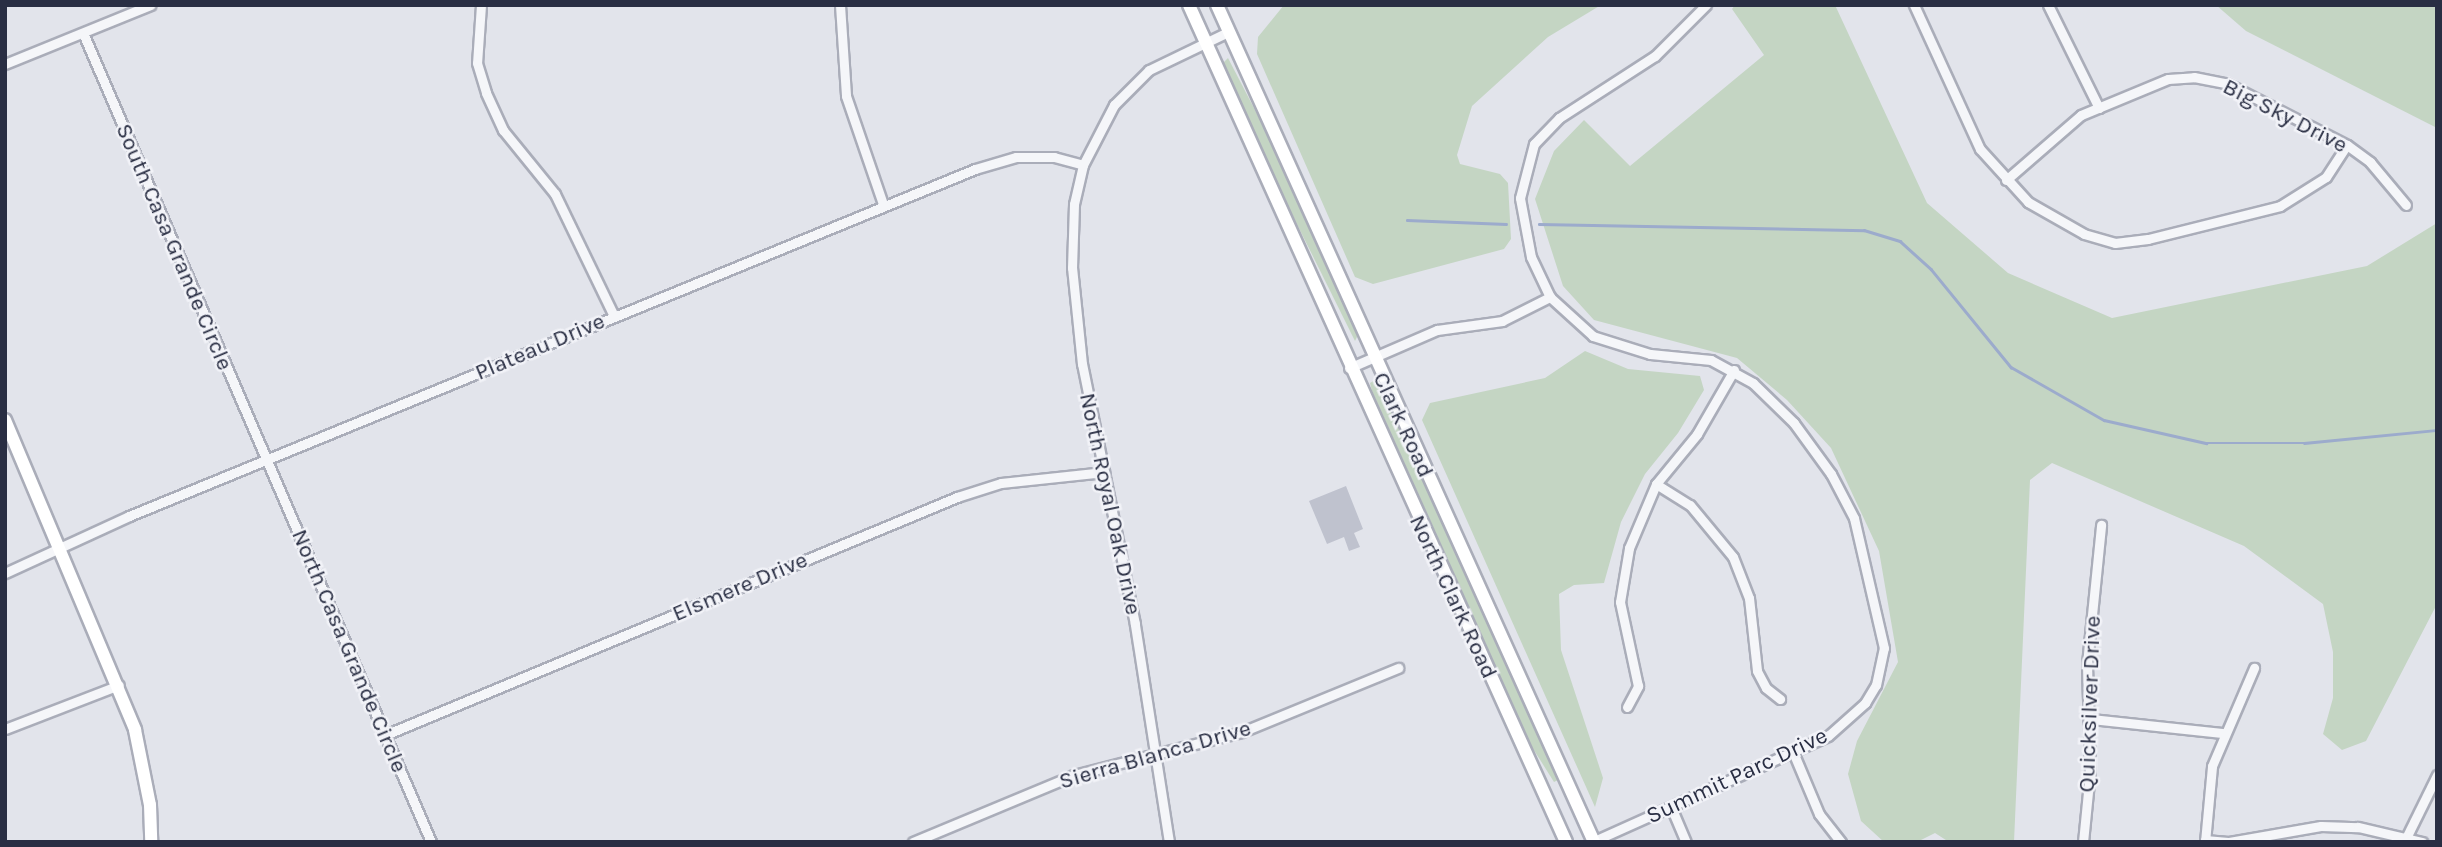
<!DOCTYPE html>
<html>
<head>
<meta charset="utf-8">
<style>
	body { margin:0 }
	#map { position:relative; width:2442px; height:847px; overflow:hidden; background:#e2e4eb; font-family:Karla,sans-serif }
	div>[style] { position:absolute }
	.green>* { inset:0; background:#c4d5c3 }
	.stream>* { height:2.5px; margin:-1.25px; padding:0 1.25px; transform-origin:1.25px; border-radius:1.25px; background:#9cabcc }
	.building>* { inset:0; background:#bfc2ce }
	.roads { filter:drop-shadow(2px 0 #aaadb9) drop-shadow(-2px 0 #aaadb9) drop-shadow(0 2px #aaadb9) drop-shadow(0 -2px #aaadb9) }
	.street>* { height:9px; margin:-4.5px; padding:0 4.5px; transform-origin:4.5px; border-radius:4.5px; background:#f5f6f9 }
	.secondary>* { height:12px; margin:-6px; padding:0 6px; transform-origin:6px; border-radius:6px; background:#fff }
	span { translate:-50% -50%; white-space:nowrap; text-align:center; line-height:1.15; -webkit-text-stroke:5px #f2f3f8; paint-order:stroke }
	.street-label { font-size:23px; color:#292e43 }
	.frame { position:absolute; inset:0; border:7px solid #292e43; pointer-events:none }
</style>
</head>
<body>
<div id="map">
	<div class="green">
		<div style="clip-path:polygon(1284px 5px,1601px 5px,1548px 37px,1472px 106px,1457px 155px,1460px 164px,1500px 174px,1508px 183px,1511px 239px,1504px 249px,1373px 284px,1355px 277px,1257px 54px,1258px 37px)"></div>
		<div style="clip-path:polygon(1735px 5px,1835px 5px,1927px 203px,2008px 273px,2112px 318px,2367px 266px,2437px 223px,2437px 604px,2366px 741px,2342px 750px,2323px 734px,2333px 698px,2333px 652px,2323px 604px,2244px 546px,2052px 463px,2030px 480px,2014px 842px,1949px 842px,1935px 833px,1917px 842px,1884px 842px,1861px 821px,1848px 774px,1857px 741px,1898px 662px,1879px 551px,1831px 448px,1787px 400px,1737px 358px,1594px 320px,1563px 286px,1535px 199px,1554px 151px,1584px 120px,1630px 166px,1764px 55px,1732px 9px)"></div>
		<div style="clip-path:polygon(2216px 5px,2437px 5px,2437px 128px,2246px 31px)"></div>
		<div style="clip-path:polygon(1228px 58px,1269px 137px,1358px 335px,1355px 341px,1282px 194px,1223px 63px)"></div>
		<div style="clip-path:polygon(1585px 351px,1628px 369px,1700px 376px,1704px 390px,1678px 433px,1645px 474px,1621px 522px,1604px 583px,1574px 585px,1559px 594px,1561px 650px,1603px 778px,1595px 807px,1422px 420px,1430px 403px,1545px 378px)"></div>
		<div style="clip-path:polygon(1377px 379px,1560px 779px,1554px 782px,1532px 747px,1372px 391px,1370px 383px)"></div>
	</div>
	<div class="stream">
		<div style="left:1407px;top:220px;width:99px;rotate:2.3deg"></div>
		<div style="left:1539px;top:224px;width:325px;rotate:1.1deg"></div>
		<div style="left:1864px;top:230px;width:38px;rotate:17deg"></div>
		<div style="left:1900px;top:241px;width:42px;rotate:42.1deg"></div>
		<div style="left:1931px;top:269px;width:127px;rotate:50.8deg"></div>
		<div style="left:2011px;top:367px;width:107px;rotate:29.7deg"></div>
		<div style="left:2104px;top:420px;width:105px;rotate:12.7deg"></div>
		<div style="left:2206px;top:443px;width:98px"></div>
		<div style="left:2304px;top:443px;width:134px;rotate:-5.6deg"></div>
	</div>
	<div class="building">
		<div style="clip-path:polygon(1346px 486px,1363px 529px,1354px 533px,1360px 547px,1349px 551px,1344px 537px,1327px 544px,1309px 501px)"></div>
	</div>
	<div class="roads">
		<div class="street">
			<div style="left:481px;top:5px;width:58px;rotate:93.9deg"></div>
			<div style="left:477px;top:63px;width:31px;rotate:73deg"></div>
			<div style="left:486px;top:93px;width:41px;rotate:65.3deg"></div>
			<div style="left:503px;top:130px;width:82px;rotate:50.9deg"></div>
			<div style="left:555px;top:194px;width:136px;rotate:64.2deg"></div>
			<div style="left:840px;top:5px;width:91px;rotate:86.2deg"></div>
			<div style="left:846px;top:96px;width:114px;rotate:71.1deg"></div>
			<div style="left:1914px;top:5px;width:158px;rotate:65.4deg"></div>
			<div style="left:1980px;top:149px;width:72px;rotate:47.8deg"></div>
			<div style="left:2028px;top:202px;width:64px;rotate:29.7deg"></div>
			<div style="left:2084px;top:234px;width:32px;rotate:16deg"></div>
			<div style="left:2115px;top:243px;width:33px;rotate:-7deg"></div>
			<div style="left:2148px;top:239px;width:136px;rotate:-14deg"></div>
			<div style="left:2280px;top:206px;width:54px;rotate:-32.2deg"></div>
			<div style="left:2326px;top:177px;width:38px;rotate:-57deg"></div>
			<div style="left:2048px;top:5px;width:115px;rotate:63.7deg"></div>
			<div style="left:83px;top:33px;width:881px;rotate:66.72deg"></div>
			<div style="left:5px;top:64px;width:157px;rotate:-22.1deg"></div>
			<div style="left:2006px;top:180px;width:99px;rotate:-40.9deg"></div>
			<div style="left:2081px;top:115px;width:94px;rotate:-22.5deg"></div>
			<div style="left:2168px;top:79px;width:26px;rotate:-4deg"></div>
			<div style="left:2194px;top:77px;width:33px;rotate:11deg"></div>
			<div style="left:2226px;top:83px;width:136px;rotate:27.1deg"></div>
			<div style="left:2347px;top:145px;width:29px;rotate:36deg"></div>
			<div style="left:2370px;top:162px;width:56px;rotate:50.1deg"></div>
			<div style="left:1349px;top:368px;width:96px;rotate:-23.4deg"></div>
			<div style="left:1437px;top:330px;width:66px;rotate:-7.9deg"></div>
			<div style="left:1502px;top:321px;width:54px;rotate:-26.6deg"></div>
			<div style="left:1656px;top:484px;width:40px;rotate:32deg"></div>
			<div style="left:1690px;top:505px;width:67px;rotate:50.4deg"></div>
			<div style="left:1733px;top:557px;width:44px;rotate:68.7deg"></div>
			<div style="left:1749px;top:598px;width:73px;rotate:83.7deg"></div>
			<div style="left:1757px;top:671px;width:19px;rotate:62deg"></div>
			<div style="left:1766px;top:688px;width:18px;rotate:38deg"></div>
			<div style="left:5px;top:573px;width:136px;rotate:-24.7deg"></div>
			<div style="left:129px;top:516px;width:914px;rotate:-22.3deg"></div>
			<div style="left:975px;top:169px;width:43px;rotate:-16.3deg"></div>
			<div style="left:1016px;top:157px;width:38px"></div>
			<div style="left:1054px;top:157px;width:30px;rotate:15deg"></div>
			<div style="left:1627px;top:707px;width:24px;rotate:-62deg"></div>
			<div style="left:1638px;top:686px;width:86px;rotate:-102.1deg"></div>
			<div style="left:1620px;top:602px;width:55px;rotate:-80.5deg"></div>
			<div style="left:1629px;top:548px;width:69px;rotate:-67.1deg"></div>
			<div style="left:1656px;top:484px;width:65px;rotate:-50.6deg"></div>
			<div style="left:1697px;top:434px;width:74px;rotate:-60deg"></div>
			<div style="left:2091px;top:719px;width:132px;rotate:6.1deg"></div>
			<div style="left:5px;top:729px;width:122px;rotate:-21.1deg"></div>
			<div style="left:385px;top:735px;width:620px;rotate:-22.59deg"></div>
			<div style="left:957px;top:497px;width:46px;rotate:-17.7deg"></div>
			<div style="left:1001px;top:483px;width:104px;rotate:-6.1deg"></div>
			<div style="left:1793px;top:752px;width:67px;rotate:67.2deg"></div>
			<div style="left:1819px;top:814px;width:36px;rotate:52deg"></div>
			<div style="left:1671px;top:807px;width:38px;rotate:67deg"></div>
			<div style="left:2407px;top:836px;width:68px;rotate:-63.8deg"></div>
			<div style="left:2205px;top:840px;width:23px;rotate:5deg"></div>
			<div style="left:1594px;top:841px;width:256px;rotate:-24.2deg"></div>
			<div style="left:1828px;top:736px;width:50px;rotate:-41.7deg"></div>
			<div style="left:1865px;top:703px;width:21px;rotate:-59deg"></div>
			<div style="left:1876px;top:685px;width:38px;rotate:-78deg"></div>
			<div style="left:1884px;top:648px;width:133px;rotate:-103deg"></div>
			<div style="left:1854px;top:518px;width:50px;rotate:-117.6deg"></div>
			<div style="left:1831px;top:474px;width:63px;rotate:-126deg"></div>
			<div style="left:1794px;top:423px;width:57px;rotate:-135.7deg"></div>
			<div style="left:1753px;top:383px;width:48px;rotate:-151.3deg"></div>
			<div style="left:1711px;top:360px;width:61px;rotate:-174.4deg"></div>
			<div style="left:1650px;top:354px;width:60px;rotate:-162.5deg"></div>
			<div style="left:1593px;top:336px;width:58px;rotate:-137.8deg"></div>
			<div style="left:1550px;top:297px;width:44px;rotate:-115.4deg"></div>
			<div style="left:1531px;top:257px;width:60px;rotate:-100.6deg"></div>
			<div style="left:1520px;top:198px;width:56px;rotate:-75.5deg"></div>
			<div style="left:1534px;top:144px;width:36px;rotate:-46deg"></div>
			<div style="left:1559px;top:118px;width:114px;rotate:-32.9deg"></div>
			<div style="left:1655px;top:56px;width:72px;rotate:-45deg"></div>
			<div style="left:913px;top:842px;width:174px;rotate:-22.6deg"></div>
			<div style="left:1074px;top:775px;width:173px;rotate:-14.4deg"></div>
			<div style="left:1242px;top:732px;width:169px;rotate:-22.3deg"></div>
			<div style="left:1169px;top:842px;width:221px;rotate:-98.9deg"></div>
			<div style="left:1135px;top:624px;width:265px;rotate:-101.5deg"></div>
			<div style="left:1082px;top:364px;width:97px;rotate:-95.9deg"></div>
			<div style="left:1072px;top:268px;width:64px;rotate:-88.2deg"></div>
			<div style="left:1074px;top:204px;width:40px;rotate:-77deg"></div>
			<div style="left:1083px;top:165px;width:68px;rotate:-62.7deg"></div>
			<div style="left:1114px;top:105px;width:49px;rotate:-45deg"></div>
			<div style="left:1149px;top:70px;width:88px;rotate:-25.7deg"></div>
			<div style="left:2083px;top:842px;width:70px;rotate:-84.3deg"></div>
			<div style="left:2090px;top:772px;width:108px;rotate:-91.6deg"></div>
			<div style="left:2087px;top:664px;width:140px;rotate:-84.2deg"></div>
			<div style="left:2205px;top:842px;width:76px;rotate:-84.7deg"></div>
			<div style="left:2212px;top:766px;width:107px;rotate:-66.8deg"></div>
			<div style="left:2229px;top:842px;width:93px;rotate:-9.9deg"></div>
			<div style="left:2321px;top:826px;width:37px;rotate:2deg"></div>
			<div style="left:2358px;top:827px;width:66px;rotate:13.2deg"></div>
		</div>
		<div class="secondary">
			<div style="left:1189px;top:5px;width:918px;rotate:65.75deg"></div>
			<div style="left:1217px;top:5px;width:918px;rotate:65.75deg"></div>
			<div style="left:5px;top:420px;width:336px;rotate:67.2deg"></div>
			<div style="left:135px;top:730px;width:76px;rotate:78.7deg"></div>
			<div style="left:150px;top:805px;width:37px;rotate:88deg"></div>
		</div>
	</div>
	<div class="street-label">
		<span style="left:2285px;top:116px;rotate:27deg">Big Sky Drive</span>
		<span style="left:174px;top:247px;rotate:67deg">South Casa Grande Circle</span>
		<span style="left:540px;top:347px;rotate:-23deg">Plateau Drive</span>
		<span style="left:1403px;top:425px;rotate:65deg">Clark Road</span>
		<span style="left:1110px;top:504px;rotate:78deg">North Royal Oak Drive</span>
		<span style="left:740px;top:587px;rotate:-23deg">Elsmere Drive</span>
		<span style="left:1453px;top:597px;rotate:65deg">North Clark Road</span>
		<span style="left:349px;top:651px;rotate:67deg">North Casa Grande Circle</span>
		<span style="left:2090px;top:704px;rotate:-88deg">Quicksilver Drive</span>
		<span style="left:1155px;top:755px;rotate:-16deg">Sierra Blanca Drive</span>
		<span style="left:1737px;top:776px;rotate:-25deg">Summit Parc Drive</span>
	</div>
	<div class="frame"></div>
</div>
</body>
</html>
